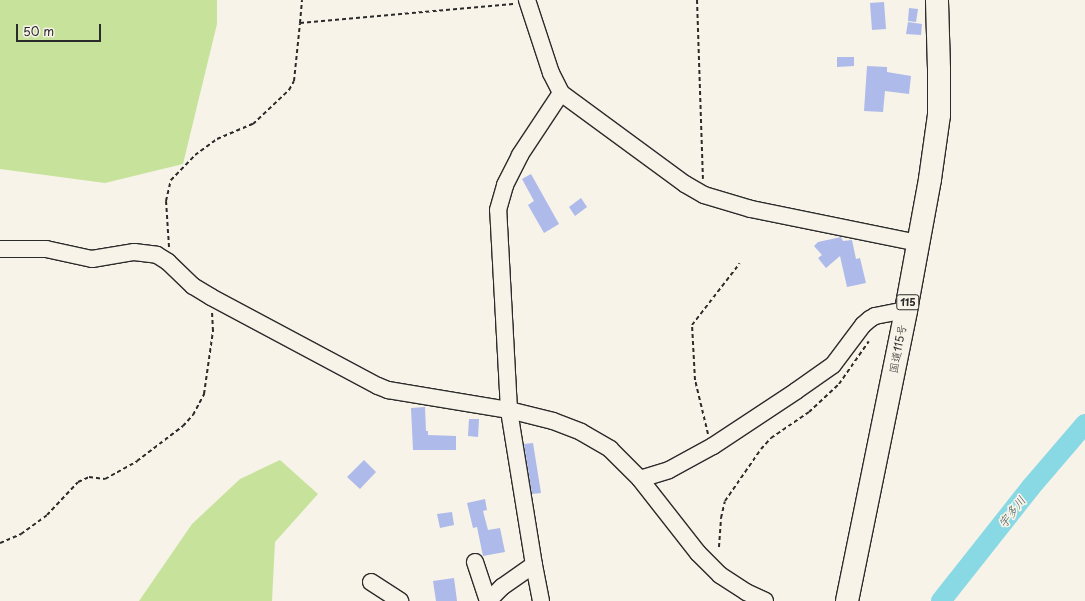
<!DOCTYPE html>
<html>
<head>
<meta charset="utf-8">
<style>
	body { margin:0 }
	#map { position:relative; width:1085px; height:601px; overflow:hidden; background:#f7f3e8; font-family:"Playpen Sans","Klee One",sans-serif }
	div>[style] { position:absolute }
	.green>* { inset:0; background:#c7e39b }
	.river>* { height:20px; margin:-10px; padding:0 10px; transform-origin:10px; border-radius:10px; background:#89d9e5 }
	.building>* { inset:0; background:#aebaea }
	.path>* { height:2px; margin-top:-1px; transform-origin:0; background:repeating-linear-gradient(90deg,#2b2b2b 0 4px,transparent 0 7px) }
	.roads { filter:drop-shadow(1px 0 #2b2b2b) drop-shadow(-1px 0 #2b2b2b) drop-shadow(0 1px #2b2b2b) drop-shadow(0 -1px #2b2b2b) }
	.minor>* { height:16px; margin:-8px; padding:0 8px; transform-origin:8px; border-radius:8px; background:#f7f3e8 }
	.highway>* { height:22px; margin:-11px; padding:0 11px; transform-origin:11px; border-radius:11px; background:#f7f3e8 }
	span { translate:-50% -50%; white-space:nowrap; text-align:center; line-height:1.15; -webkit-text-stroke:3.5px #f7f3e8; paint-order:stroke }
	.shield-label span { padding:1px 3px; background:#f7f3e8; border:1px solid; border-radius:3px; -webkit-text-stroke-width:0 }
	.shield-label { font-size:10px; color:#2b2b2b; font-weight:700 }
	.street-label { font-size:11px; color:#2b2b2b }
	.water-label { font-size:12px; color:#42565a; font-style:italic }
	.scale { position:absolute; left:16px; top:24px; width:85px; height:18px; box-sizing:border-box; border:2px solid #2b2b2b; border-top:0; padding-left:5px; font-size:12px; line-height:14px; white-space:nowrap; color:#2b2b2b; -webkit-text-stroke:3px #f7f3e8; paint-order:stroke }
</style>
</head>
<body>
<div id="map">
	<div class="green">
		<div style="clip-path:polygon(0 0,217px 0,217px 24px,183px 164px,105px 183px,0 169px)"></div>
		<div style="clip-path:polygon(280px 460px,318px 494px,275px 542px,272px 601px,139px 601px,192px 524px,240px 479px)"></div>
	</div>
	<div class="river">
		<div style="left:941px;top:601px;width:145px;rotate:-51.7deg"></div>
		<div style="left:1031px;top:487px;width:83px;rotate:-49.4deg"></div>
	</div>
	<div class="building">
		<div style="clip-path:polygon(884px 2px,886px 29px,872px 30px,870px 3px)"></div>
		<div style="clip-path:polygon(909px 8px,918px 9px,916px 22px,908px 21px)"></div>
		<div style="clip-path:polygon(908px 22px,922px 24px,921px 35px,906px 34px)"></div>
		<div style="clip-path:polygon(837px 57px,854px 57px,854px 66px,837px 67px)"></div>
		<div style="clip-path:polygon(867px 66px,887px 67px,887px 72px,911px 76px,909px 94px,885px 91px,883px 112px,864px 111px)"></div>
		<div style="clip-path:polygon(531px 174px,559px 224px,544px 233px,528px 205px,534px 201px,522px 179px)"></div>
		<div style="clip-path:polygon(581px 198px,587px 207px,575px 216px,569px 207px)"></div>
		<div style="clip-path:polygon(841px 237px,843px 241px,852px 240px,856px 259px,860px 258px,866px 283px,847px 287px,840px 256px,826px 268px,818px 258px,822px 255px,814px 246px,818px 242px)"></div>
		<div style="clip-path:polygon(425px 407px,426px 431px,428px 431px,428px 435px,456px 436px,456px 450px,413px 450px,411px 408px)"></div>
		<div style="clip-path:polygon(469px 419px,479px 419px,478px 437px,468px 436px)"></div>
		<div style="clip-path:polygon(533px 443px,541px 493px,532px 494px,524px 444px)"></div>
		<div style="clip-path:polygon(364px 460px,376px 472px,360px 489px,347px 477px)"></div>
		<div style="clip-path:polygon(485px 499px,487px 510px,483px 511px,488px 530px,500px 528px,505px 552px,483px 556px,477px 527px,473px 528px,467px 503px)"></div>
		<div style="clip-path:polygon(452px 512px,454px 525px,440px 528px,437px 514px)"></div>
		<div style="clip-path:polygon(454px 578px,457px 601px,436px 601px,433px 581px)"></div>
	</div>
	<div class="path">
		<div style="left:697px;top:0;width:179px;rotate:88.1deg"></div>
		<div style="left:300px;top:23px;width:23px;rotate:-85deg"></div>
		<div style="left:169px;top:247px;width:46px;rotate:-93.7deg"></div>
		<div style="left:166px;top:201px;width:22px;rotate:-77deg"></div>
		<div style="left:171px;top:180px;width:35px;rotate:-46deg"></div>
		<div style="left:195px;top:155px;width:27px;rotate:-36deg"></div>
		<div style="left:217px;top:139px;width:39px;rotate:-23deg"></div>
		<div style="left:253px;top:124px;width:50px;rotate:-43.4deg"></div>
		<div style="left:289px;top:90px;width:10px;rotate:-61deg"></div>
		<div style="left:294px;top:81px;width:58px;rotate:-84.1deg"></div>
		<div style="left:300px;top:23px;width:216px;rotate:-5.1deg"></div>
		<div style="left:708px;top:434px;width:56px;rotate:-103.5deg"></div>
		<div style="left:695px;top:380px;width:55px;rotate:-93.1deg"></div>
		<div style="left:692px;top:325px;width:78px;rotate:-52.3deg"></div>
		<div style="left:0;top:543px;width:23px;rotate:-23deg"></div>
		<div style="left:21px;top:534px;width:32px;rotate:-36deg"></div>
		<div style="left:47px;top:515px;width:45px;rotate:-46.8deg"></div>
		<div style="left:78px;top:482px;width:12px;rotate:-24deg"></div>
		<div style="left:89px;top:477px;width:16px;rotate:7deg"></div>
		<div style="left:105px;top:479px;width:37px;rotate:-29deg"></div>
		<div style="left:137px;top:461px;width:58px;rotate:-37.3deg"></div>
		<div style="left:183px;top:426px;width:15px;rotate:-48deg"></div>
		<div style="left:193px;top:415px;width:24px;rotate:-62deg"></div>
		<div style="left:204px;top:394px;width:64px;rotate:-81.9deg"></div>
		<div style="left:213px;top:331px;width:19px;rotate:-93deg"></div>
		<div style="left:719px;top:547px;width:29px;rotate:-86deg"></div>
		<div style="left:721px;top:518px;width:17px;rotate:-77deg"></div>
		<div style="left:725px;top:501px;width:63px;rotate:-55.3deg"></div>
		<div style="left:761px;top:449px;width:15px;rotate:-48deg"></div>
		<div style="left:771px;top:438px;width:46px;rotate:-34.4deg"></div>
		<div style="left:809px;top:412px;width:41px;rotate:-43deg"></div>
		<div style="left:839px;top:384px;width:52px;rotate:-55.1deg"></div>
	</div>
	<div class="roads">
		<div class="minor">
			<div style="left:527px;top:0;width:77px;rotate:71.8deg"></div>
			<div style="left:551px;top:73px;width:22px;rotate:63deg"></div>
			<div style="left:561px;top:93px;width:154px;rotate:36.3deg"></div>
			<div style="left:685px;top:184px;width:22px;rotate:30deg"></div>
			<div style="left:704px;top:195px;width:49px;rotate:16.6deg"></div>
			<div style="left:751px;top:209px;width:170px;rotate:11.5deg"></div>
			<div style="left:0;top:249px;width:46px"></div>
			<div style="left:46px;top:249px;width:47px;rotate:12.3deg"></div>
			<div style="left:92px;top:259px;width:43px;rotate:-9.5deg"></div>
			<div style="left:134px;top:252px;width:23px;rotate:7deg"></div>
			<div style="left:157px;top:255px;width:13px;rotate:32deg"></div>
			<div style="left:168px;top:262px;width:35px;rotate:44deg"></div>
			<div style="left:193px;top:286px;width:21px;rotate:31deg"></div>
			<div style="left:211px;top:297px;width:189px;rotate:28.1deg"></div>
			<div style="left:378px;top:386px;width:11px;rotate:22deg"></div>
			<div style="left:388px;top:390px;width:123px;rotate:9.4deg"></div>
			<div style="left:509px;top:410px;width:45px;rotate:14deg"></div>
			<div style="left:553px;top:421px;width:30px;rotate:21deg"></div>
			<div style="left:581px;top:432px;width:34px;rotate:30deg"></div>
			<div style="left:610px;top:449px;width:42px;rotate:45deg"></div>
			<div style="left:640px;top:479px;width:30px;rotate:-17deg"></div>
			<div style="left:669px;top:470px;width:50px;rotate:-28.6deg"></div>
			<div style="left:713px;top:446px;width:100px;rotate:-33.5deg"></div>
			<div style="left:796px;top:391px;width:45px;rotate:-35.1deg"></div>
			<div style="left:833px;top:365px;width:50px;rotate:-53.1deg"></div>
			<div style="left:863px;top:325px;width:9px;rotate:-41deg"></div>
			<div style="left:870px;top:319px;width:6px;rotate:-31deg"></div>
			<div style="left:875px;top:316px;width:32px;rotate:-11deg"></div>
			<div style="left:640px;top:479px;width:94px;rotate:51.9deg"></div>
			<div style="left:698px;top:553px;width:31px;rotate:45deg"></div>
			<div style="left:720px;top:575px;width:31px;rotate:33deg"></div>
			<div style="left:746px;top:592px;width:21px;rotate:25deg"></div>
			<div style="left:475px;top:562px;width:41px;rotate:71.6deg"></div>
			<div style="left:534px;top:565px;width:37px;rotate:79deg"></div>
			<div style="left:371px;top:582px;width:35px;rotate:33deg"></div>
			<div style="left:488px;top:601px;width:20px;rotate:-45deg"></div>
			<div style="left:502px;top:587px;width:39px;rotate:-35deg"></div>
			<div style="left:534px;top:565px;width:157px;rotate:-99.2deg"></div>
			<div style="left:509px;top:410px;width:200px;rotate:-93.1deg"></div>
			<div style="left:498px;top:210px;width:26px;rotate:-74deg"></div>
			<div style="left:505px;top:185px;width:34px;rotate:-63deg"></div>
			<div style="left:520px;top:155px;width:74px;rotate:-56.5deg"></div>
		</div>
		<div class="highway">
			<div style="left:847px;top:601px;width:297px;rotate:-78.5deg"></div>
			<div style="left:906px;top:310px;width:133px;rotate:-79.6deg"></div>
			<div style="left:930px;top:179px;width:65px;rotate:-82deg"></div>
			<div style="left:939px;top:115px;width:46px;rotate:-90deg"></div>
			<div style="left:939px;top:69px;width:69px;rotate:-91.7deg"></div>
		</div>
	</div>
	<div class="shield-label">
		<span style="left:908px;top:302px">115</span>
	</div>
	<div class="street-label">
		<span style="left:898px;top:349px;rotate:-79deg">国道115号</span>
	</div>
	<div class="water-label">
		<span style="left:1012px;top:512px;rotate:-52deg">宇多川</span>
	</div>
	<div class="scale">50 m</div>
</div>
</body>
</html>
